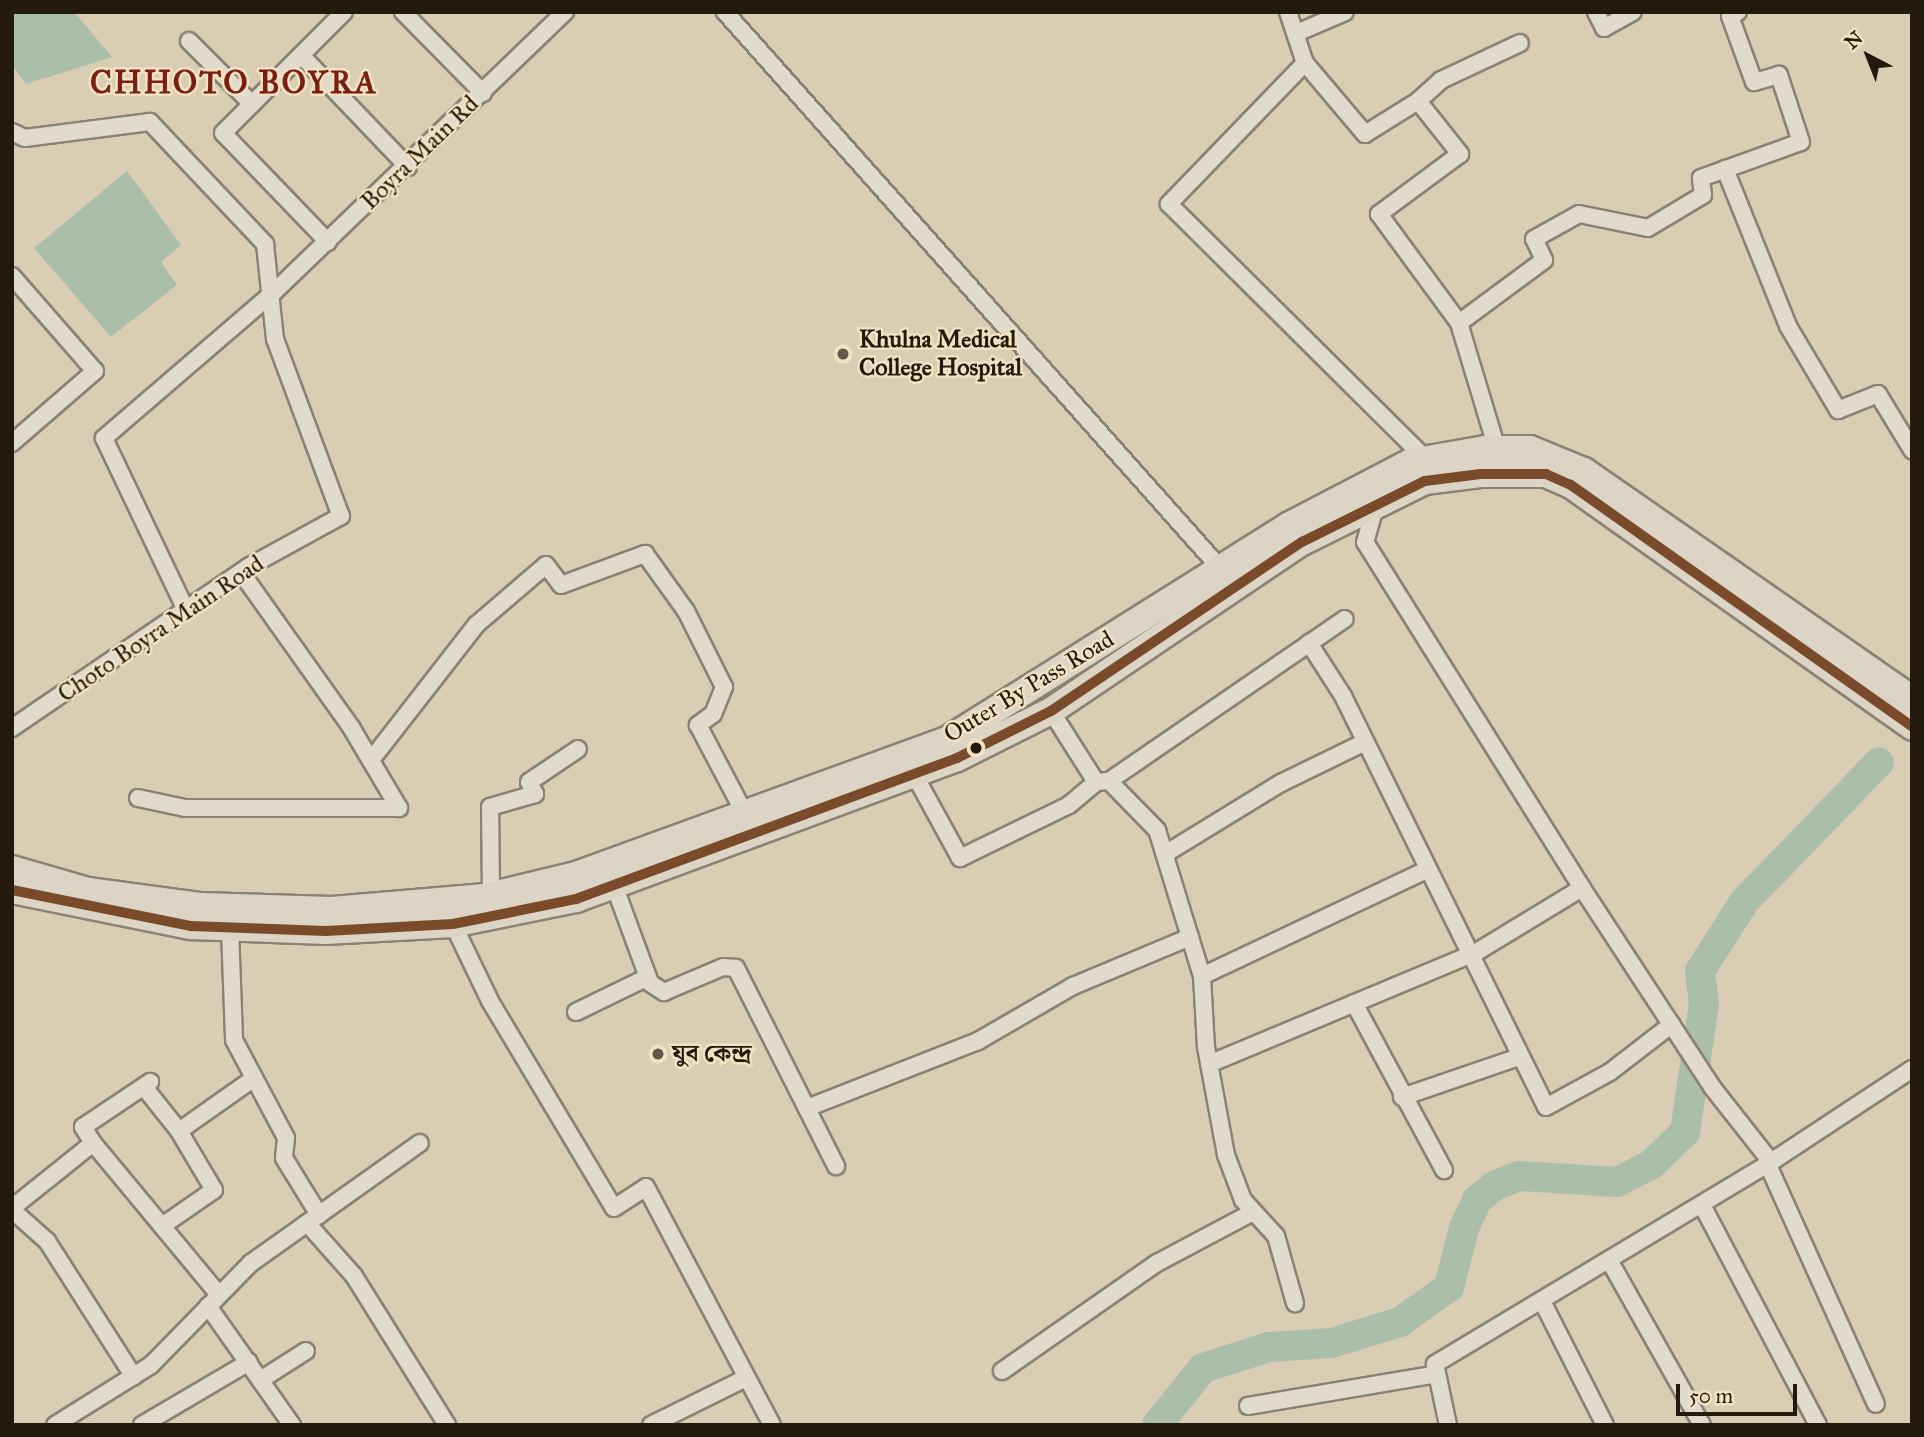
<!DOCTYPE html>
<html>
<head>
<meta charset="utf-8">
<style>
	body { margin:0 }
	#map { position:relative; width:1924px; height:1437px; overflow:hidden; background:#d9cdb3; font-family:"IM FELL Great Primer","Noto Serif Bengali",serif }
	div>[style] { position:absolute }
	.water>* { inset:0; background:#abbea9 }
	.river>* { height:30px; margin:-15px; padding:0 15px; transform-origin:15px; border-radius:15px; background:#abbea9 }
	.roads { filter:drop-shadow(2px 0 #8a8272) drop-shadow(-2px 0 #8a8272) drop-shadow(0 2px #8a8272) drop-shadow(0 -2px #8a8272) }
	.street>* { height:16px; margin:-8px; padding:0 8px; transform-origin:8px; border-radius:8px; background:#e1dbcd }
	.primary>* { height:26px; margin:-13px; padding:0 13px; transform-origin:13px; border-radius:13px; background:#dcd5c5 }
	.bus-1>* { height:10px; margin:-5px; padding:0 5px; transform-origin:5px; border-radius:5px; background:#7a4b2a }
	.dots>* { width:19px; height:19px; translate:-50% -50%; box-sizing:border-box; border:4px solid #f1e2c3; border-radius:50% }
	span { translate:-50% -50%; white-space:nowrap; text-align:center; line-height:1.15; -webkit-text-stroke:5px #f1e2c3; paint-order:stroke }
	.street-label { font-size:24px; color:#24190d }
	.poi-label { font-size:24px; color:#24190d; font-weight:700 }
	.left { translate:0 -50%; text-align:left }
	.district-label { font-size:32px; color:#7a1f14; font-weight:700; letter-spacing:2px }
	.frame { position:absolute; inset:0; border:14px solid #24190d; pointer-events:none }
	.north { position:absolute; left:1833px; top:21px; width:70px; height:70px; -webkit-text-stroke:5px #f1e2c3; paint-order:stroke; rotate:318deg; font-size:19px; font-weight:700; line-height:28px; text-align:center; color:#24190d }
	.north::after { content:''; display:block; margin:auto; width:24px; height:32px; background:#24190d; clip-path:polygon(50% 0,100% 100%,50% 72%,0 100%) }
	.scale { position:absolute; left:1676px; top:1384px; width:121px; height:32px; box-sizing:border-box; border:4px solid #24190d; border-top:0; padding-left:9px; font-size:21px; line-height:24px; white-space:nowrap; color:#24190d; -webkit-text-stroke:5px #f1e2c3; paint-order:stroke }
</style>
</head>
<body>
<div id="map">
	<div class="water">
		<div style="clip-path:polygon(12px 12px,74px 12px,112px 57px,26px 84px,12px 65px)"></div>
		<div style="clip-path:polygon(127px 171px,181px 245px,161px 262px,177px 285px,111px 337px,34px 248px)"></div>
	</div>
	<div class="river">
		<div style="left:1157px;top:1425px;width:73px;rotate:-51.1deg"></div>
		<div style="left:1203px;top:1368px;width:69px;rotate:-17.7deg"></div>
		<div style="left:1269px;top:1347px;width:62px;rotate:-3.7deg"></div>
		<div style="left:1331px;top:1343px;width:72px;rotate:-16.9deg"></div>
		<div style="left:1400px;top:1322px;width:60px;rotate:-35.5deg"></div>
		<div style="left:1449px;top:1287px;width:61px;rotate:-75.7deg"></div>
		<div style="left:1464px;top:1228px;width:31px;rotate:-65deg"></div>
		<div style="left:1477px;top:1200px;width:22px;rotate:-39deg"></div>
		<div style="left:1494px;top:1186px;width:27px;rotate:-22deg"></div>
		<div style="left:1519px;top:1176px;width:98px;rotate:3.5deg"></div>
		<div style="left:1617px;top:1182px;width:39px;rotate:-27deg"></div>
		<div style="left:1652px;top:1164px;width:46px;rotate:-44.1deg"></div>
		<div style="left:1685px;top:1132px;width:129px;rotate:-81.6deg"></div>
		<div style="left:1704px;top:1004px;width:33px;rotate:-97deg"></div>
		<div style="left:1700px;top:971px;width:82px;rotate:-57.5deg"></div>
		<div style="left:1744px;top:902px;width:194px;rotate:-46deg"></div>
	</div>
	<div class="roads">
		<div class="street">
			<div style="left:403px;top:12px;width:114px;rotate:45.4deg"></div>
			<div style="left:725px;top:12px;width:746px;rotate:48.32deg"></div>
			<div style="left:1288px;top:12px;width:54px;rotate:71.6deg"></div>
			<div style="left:1305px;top:63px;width:93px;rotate:49.8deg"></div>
			<div style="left:1365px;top:134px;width:62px;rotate:-31.9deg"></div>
			<div style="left:1418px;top:101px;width:68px;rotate:51.6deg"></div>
			<div style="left:1460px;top:154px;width:101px;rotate:143.5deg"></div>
			<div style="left:1379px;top:214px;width:135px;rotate:53.7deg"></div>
			<div style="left:1459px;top:323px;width:132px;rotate:73.2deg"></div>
			<div style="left:1596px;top:12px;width:18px;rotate:63deg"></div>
			<div style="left:1604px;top:28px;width:33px;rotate:-29deg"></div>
			<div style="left:1299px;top:32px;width:50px;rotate:-23.5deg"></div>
			<div style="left:189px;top:41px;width:89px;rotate:45deg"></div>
			<div style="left:301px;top:55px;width:155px;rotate:46.3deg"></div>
			<div style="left:1305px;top:63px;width:196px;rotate:134deg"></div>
			<div style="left:1169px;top:204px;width:362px;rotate:44.8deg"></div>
			<div style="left:1418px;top:101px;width:31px;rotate:-42deg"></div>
			<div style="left:1441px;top:80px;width:87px;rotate:-25.1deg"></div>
			<div style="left:12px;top:132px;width:14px;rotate:25deg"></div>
			<div style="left:25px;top:138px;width:126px;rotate:-7.3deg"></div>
			<div style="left:150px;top:122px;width:168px;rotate:46.7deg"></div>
			<div style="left:265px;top:244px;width:96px;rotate:84deg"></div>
			<div style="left:275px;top:339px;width:189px;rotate:69.6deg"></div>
			<div style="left:341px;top:516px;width:106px;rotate:151.3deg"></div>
			<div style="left:248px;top:567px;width:286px;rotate:145.7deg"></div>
			<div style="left:1725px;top:169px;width:169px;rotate:68.1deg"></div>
			<div style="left:1788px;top:326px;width:98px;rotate:59.2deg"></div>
			<div style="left:1838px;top:410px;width:43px;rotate:-21.8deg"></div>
			<div style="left:1878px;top:394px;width:66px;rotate:58.7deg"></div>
			<div style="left:328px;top:242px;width:151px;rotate:-133.9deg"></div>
			<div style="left:223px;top:133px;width:171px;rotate:-45deg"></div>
			<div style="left:12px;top:276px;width:126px;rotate:48.9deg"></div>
			<div style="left:95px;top:371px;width:110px;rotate:139.1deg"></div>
			<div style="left:1459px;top:323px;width:106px;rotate:-36.5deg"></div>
			<div style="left:1544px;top:260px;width:23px;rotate:-115deg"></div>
			<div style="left:1534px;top:239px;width:51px;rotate:-29.1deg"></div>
			<div style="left:1579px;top:214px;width:70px;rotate:11.5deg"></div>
			<div style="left:1648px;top:228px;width:64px;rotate:-31deg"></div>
			<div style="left:1703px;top:195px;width:17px;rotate:-97deg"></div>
			<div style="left:1701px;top:178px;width:106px;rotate:-19.8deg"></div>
			<div style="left:1801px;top:142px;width:71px;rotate:-108.2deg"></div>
			<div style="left:1779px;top:75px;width:26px;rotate:164deg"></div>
			<div style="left:1754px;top:82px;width:70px;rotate:-110deg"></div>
			<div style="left:1730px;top:16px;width:9px;rotate:-27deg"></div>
			<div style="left:1376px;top:504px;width:40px;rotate:106deg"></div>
			<div style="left:1365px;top:542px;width:408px;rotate:57.9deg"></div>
			<div style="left:1582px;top:888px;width:238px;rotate:56.8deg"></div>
			<div style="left:1712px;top:1087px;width:95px;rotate:51.8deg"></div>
			<div style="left:1771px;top:1162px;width:169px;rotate:-33.4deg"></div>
			<div style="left:185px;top:608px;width:188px;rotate:-115.5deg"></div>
			<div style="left:104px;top:438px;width:224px;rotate:-40.7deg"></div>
			<div style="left:274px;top:292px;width:404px;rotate:-43.9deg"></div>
			<div style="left:1309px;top:643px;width:63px;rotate:57.3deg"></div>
			<div style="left:1343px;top:696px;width:458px;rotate:63.7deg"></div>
			<div style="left:1546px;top:1107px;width:73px;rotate:-28.7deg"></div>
			<div style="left:1610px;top:1072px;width:78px;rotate:-37.7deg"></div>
			<div style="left:1051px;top:711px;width:84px;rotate:57.6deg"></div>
			<div style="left:1096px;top:782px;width:13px;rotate:-4deg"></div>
			<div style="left:1109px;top:781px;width:69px;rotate:45.6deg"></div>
			<div style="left:1157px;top:830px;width:153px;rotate:72.9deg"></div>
			<div style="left:1202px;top:976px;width:71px;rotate:86.8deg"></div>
			<div style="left:1206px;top:1047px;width:110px;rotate:79.5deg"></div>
			<div style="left:1226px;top:1155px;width:48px;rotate:69.3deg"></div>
			<div style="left:1243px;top:1200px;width:49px;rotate:47.5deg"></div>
			<div style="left:1276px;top:1236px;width:70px;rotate:74.2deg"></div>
			<div style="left:371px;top:760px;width:171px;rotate:-52.1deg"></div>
			<div style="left:476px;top:625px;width:92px;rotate:-40.6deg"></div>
			<div style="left:546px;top:565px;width:25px;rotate:53deg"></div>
			<div style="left:561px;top:585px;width:90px;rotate:-20.3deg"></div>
			<div style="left:645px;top:554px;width:70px;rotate:54.3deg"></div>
			<div style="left:686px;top:611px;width:85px;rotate:63.4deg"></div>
			<div style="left:724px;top:687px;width:29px;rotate:112deg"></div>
			<div style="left:713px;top:714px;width:19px;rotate:144deg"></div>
			<div style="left:698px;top:725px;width:101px;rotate:62.2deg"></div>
			<div style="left:914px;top:774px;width:96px;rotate:61.3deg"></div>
			<div style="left:960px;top:858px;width:121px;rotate:-25.9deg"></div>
			<div style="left:1069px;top:805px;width:35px;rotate:-40deg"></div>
			<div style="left:1109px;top:781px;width:286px;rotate:-34.5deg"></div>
			<div style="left:138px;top:798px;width:48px;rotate:12deg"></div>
			<div style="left:185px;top:808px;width:214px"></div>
			<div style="left:399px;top:808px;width:94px;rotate:-120.7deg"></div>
			<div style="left:351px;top:727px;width:190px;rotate:-125.4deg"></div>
			<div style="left:1165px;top:854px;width:136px;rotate:-31.5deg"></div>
			<div style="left:1281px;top:783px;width:93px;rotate:-26deg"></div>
			<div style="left:614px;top:885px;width:104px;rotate:69.8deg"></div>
			<div style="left:650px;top:983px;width:17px;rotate:33deg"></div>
			<div style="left:664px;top:992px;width:64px;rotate:-23deg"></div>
			<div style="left:723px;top:967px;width:13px;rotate:4deg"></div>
			<div style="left:736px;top:968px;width:222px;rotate:63.2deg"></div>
			<div style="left:491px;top:896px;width:89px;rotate:-90.6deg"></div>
			<div style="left:490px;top:807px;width:47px;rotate:-16.1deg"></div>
			<div style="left:535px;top:794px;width:13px;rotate:-117deg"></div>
			<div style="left:529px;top:782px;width:59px;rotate:-34deg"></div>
			<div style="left:453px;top:924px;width:85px;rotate:64.3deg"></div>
			<div style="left:490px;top:1001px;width:241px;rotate:59.1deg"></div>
			<div style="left:614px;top:1208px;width:38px;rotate:-33deg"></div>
			<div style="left:646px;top:1187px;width:269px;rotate:62.1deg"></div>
			<div style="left:230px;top:929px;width:111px;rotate:87.9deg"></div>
			<div style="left:234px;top:1040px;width:111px;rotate:62deg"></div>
			<div style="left:286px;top:1138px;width:20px;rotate:96deg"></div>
			<div style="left:284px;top:1158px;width:67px;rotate:58.4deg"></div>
			<div style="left:1202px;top:976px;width:250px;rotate:-25.3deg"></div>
			<div style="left:1354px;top:1003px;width:190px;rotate:61.7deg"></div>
			<div style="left:576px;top:1012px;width:80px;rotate:-25.9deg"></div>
			<div style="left:1209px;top:1064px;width:288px;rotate:-22.7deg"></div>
			<div style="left:1475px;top:953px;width:125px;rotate:-31.3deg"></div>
			<div style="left:144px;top:1087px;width:56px;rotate:51.5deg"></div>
			<div style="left:179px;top:1131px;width:92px;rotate:-35.2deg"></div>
			<div style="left:1402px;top:1097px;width:124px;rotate:-18.9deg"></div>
			<div style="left:807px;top:1108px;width:184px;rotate:-21.4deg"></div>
			<div style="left:978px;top:1041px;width:110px;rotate:-30.1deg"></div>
			<div style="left:1073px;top:986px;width:127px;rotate:-22.7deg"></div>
			<div style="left:93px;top:1143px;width:19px;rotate:-122deg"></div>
			<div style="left:83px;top:1127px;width:81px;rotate:-33.9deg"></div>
			<div style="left:1768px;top:1165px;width:262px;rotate:65.7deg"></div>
			<div style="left:1702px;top:1205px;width:249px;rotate:62.2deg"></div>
			<div style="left:12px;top:1208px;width:104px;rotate:-38.7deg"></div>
			<div style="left:93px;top:1143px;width:197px;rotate:50.3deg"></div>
			<div style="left:12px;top:1210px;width:47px;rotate:41.5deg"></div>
			<div style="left:47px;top:1241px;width:161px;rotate:57.4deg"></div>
			<div style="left:307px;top:1223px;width:71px;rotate:48.4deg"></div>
			<div style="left:354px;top:1276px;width:176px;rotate:58deg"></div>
			<div style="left:162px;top:1226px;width:63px;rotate:-34.7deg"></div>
			<div style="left:214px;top:1190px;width:69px;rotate:-120.7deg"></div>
			<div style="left:1609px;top:1260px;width:189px;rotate:60.6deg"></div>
			<div style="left:1542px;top:1301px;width:139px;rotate:63.1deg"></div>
			<div style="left:208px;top:1306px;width:146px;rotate:54.8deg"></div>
			<div style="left:1002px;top:1371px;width:189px;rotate:-34.9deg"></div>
			<div style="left:1157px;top:1263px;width:109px;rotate:-28deg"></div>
			<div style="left:262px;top:1379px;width:52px;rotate:-32.5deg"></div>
			<div style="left:1248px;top:1406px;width:187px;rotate:-9.6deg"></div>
			<div style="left:55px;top:1425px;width:113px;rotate:-32deg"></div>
			<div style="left:151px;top:1365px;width:143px;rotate:-45.6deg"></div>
			<div style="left:251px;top:1263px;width:207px;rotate:-35.4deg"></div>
			<div style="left:142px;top:1425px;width:124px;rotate:-30.5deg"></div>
			<div style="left:651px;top:1425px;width:106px;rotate:-26.3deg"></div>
			<div style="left:1448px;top:1425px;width:62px;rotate:-102deg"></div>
			<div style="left:1435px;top:1364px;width:392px;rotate:-31deg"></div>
		</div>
		<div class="primary">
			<div style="left:12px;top:869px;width:79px;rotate:16.1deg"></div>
			<div style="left:88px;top:891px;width:114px;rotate:7.6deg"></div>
			<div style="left:201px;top:906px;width:131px;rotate:1.7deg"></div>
			<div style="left:332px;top:910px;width:154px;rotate:-4.9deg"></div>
			<div style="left:485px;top:897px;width:94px;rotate:-13.6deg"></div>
			<div style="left:576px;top:875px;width:395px;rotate:-20deg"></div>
			<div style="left:947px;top:740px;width:403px;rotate:-32.1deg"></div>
			<div style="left:1288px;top:526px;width:139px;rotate:-27.5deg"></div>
			<div style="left:1411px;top:462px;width:75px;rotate:-10deg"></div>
			<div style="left:1485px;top:449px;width:45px"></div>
			<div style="left:1530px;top:449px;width:58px;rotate:22.2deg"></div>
			<div style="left:1584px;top:471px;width:399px;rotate:34.8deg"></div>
			<div style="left:12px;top:890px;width:183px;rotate:11.4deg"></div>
			<div style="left:191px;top:926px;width:135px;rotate:2.1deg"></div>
			<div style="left:326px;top:931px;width:127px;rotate:-3.2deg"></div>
			<div style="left:453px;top:924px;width:126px;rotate:-11.5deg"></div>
			<div style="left:576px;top:899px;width:406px;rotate:-20.3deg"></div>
			<div style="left:957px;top:758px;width:105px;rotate:-26.6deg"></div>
			<div style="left:1051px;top:711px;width:303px;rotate:-34deg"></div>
			<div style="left:1302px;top:542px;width:137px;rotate:-26.4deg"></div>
			<div style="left:1425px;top:481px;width:56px;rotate:-7.1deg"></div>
			<div style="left:1481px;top:474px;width:65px"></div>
			<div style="left:1546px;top:474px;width:27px;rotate:24deg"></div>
			<div style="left:1571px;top:485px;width:418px;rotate:35.3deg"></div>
		</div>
	</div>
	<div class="bus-1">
		<div style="left:12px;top:890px;width:183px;rotate:11.4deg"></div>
		<div style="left:191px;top:926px;width:135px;rotate:2.1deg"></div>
		<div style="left:326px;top:931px;width:127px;rotate:-3.2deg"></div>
		<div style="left:453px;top:924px;width:126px;rotate:-11.5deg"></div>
		<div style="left:576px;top:899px;width:406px;rotate:-20.3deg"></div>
		<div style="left:957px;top:758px;width:105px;rotate:-26.6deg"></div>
		<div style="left:1051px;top:711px;width:303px;rotate:-34deg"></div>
		<div style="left:1302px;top:542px;width:137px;rotate:-26.4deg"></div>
		<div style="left:1425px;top:481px;width:56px;rotate:-7.1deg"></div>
		<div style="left:1481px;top:474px;width:65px"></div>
		<div style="left:1546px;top:474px;width:27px;rotate:24deg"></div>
		<div style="left:1571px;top:485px;width:418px;rotate:35.3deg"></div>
	</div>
	<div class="dots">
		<div style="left:843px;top:354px;background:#635847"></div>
		<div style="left:976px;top:748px;background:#24190d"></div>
		<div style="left:658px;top:1054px;background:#635847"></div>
	</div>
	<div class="street-label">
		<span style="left:420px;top:153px;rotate:-44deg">Boyra Main Rd</span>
		<span style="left:161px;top:629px;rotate:-34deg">Choto Boyra Main Road</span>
		<span style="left:1029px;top:687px;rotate:-31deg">Outer By Pass Road</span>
	</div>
	<div class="poi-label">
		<span class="left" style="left:859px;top:354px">Khulna Medical<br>College Hospital</span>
		<span class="left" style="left:672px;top:1054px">যুব কেন্দ্র</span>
	</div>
	<div class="district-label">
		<span style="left:234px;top:83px">CHHOTO BOYRA</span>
	</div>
	<div class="frame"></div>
	<div class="north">N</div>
	<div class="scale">50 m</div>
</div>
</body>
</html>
